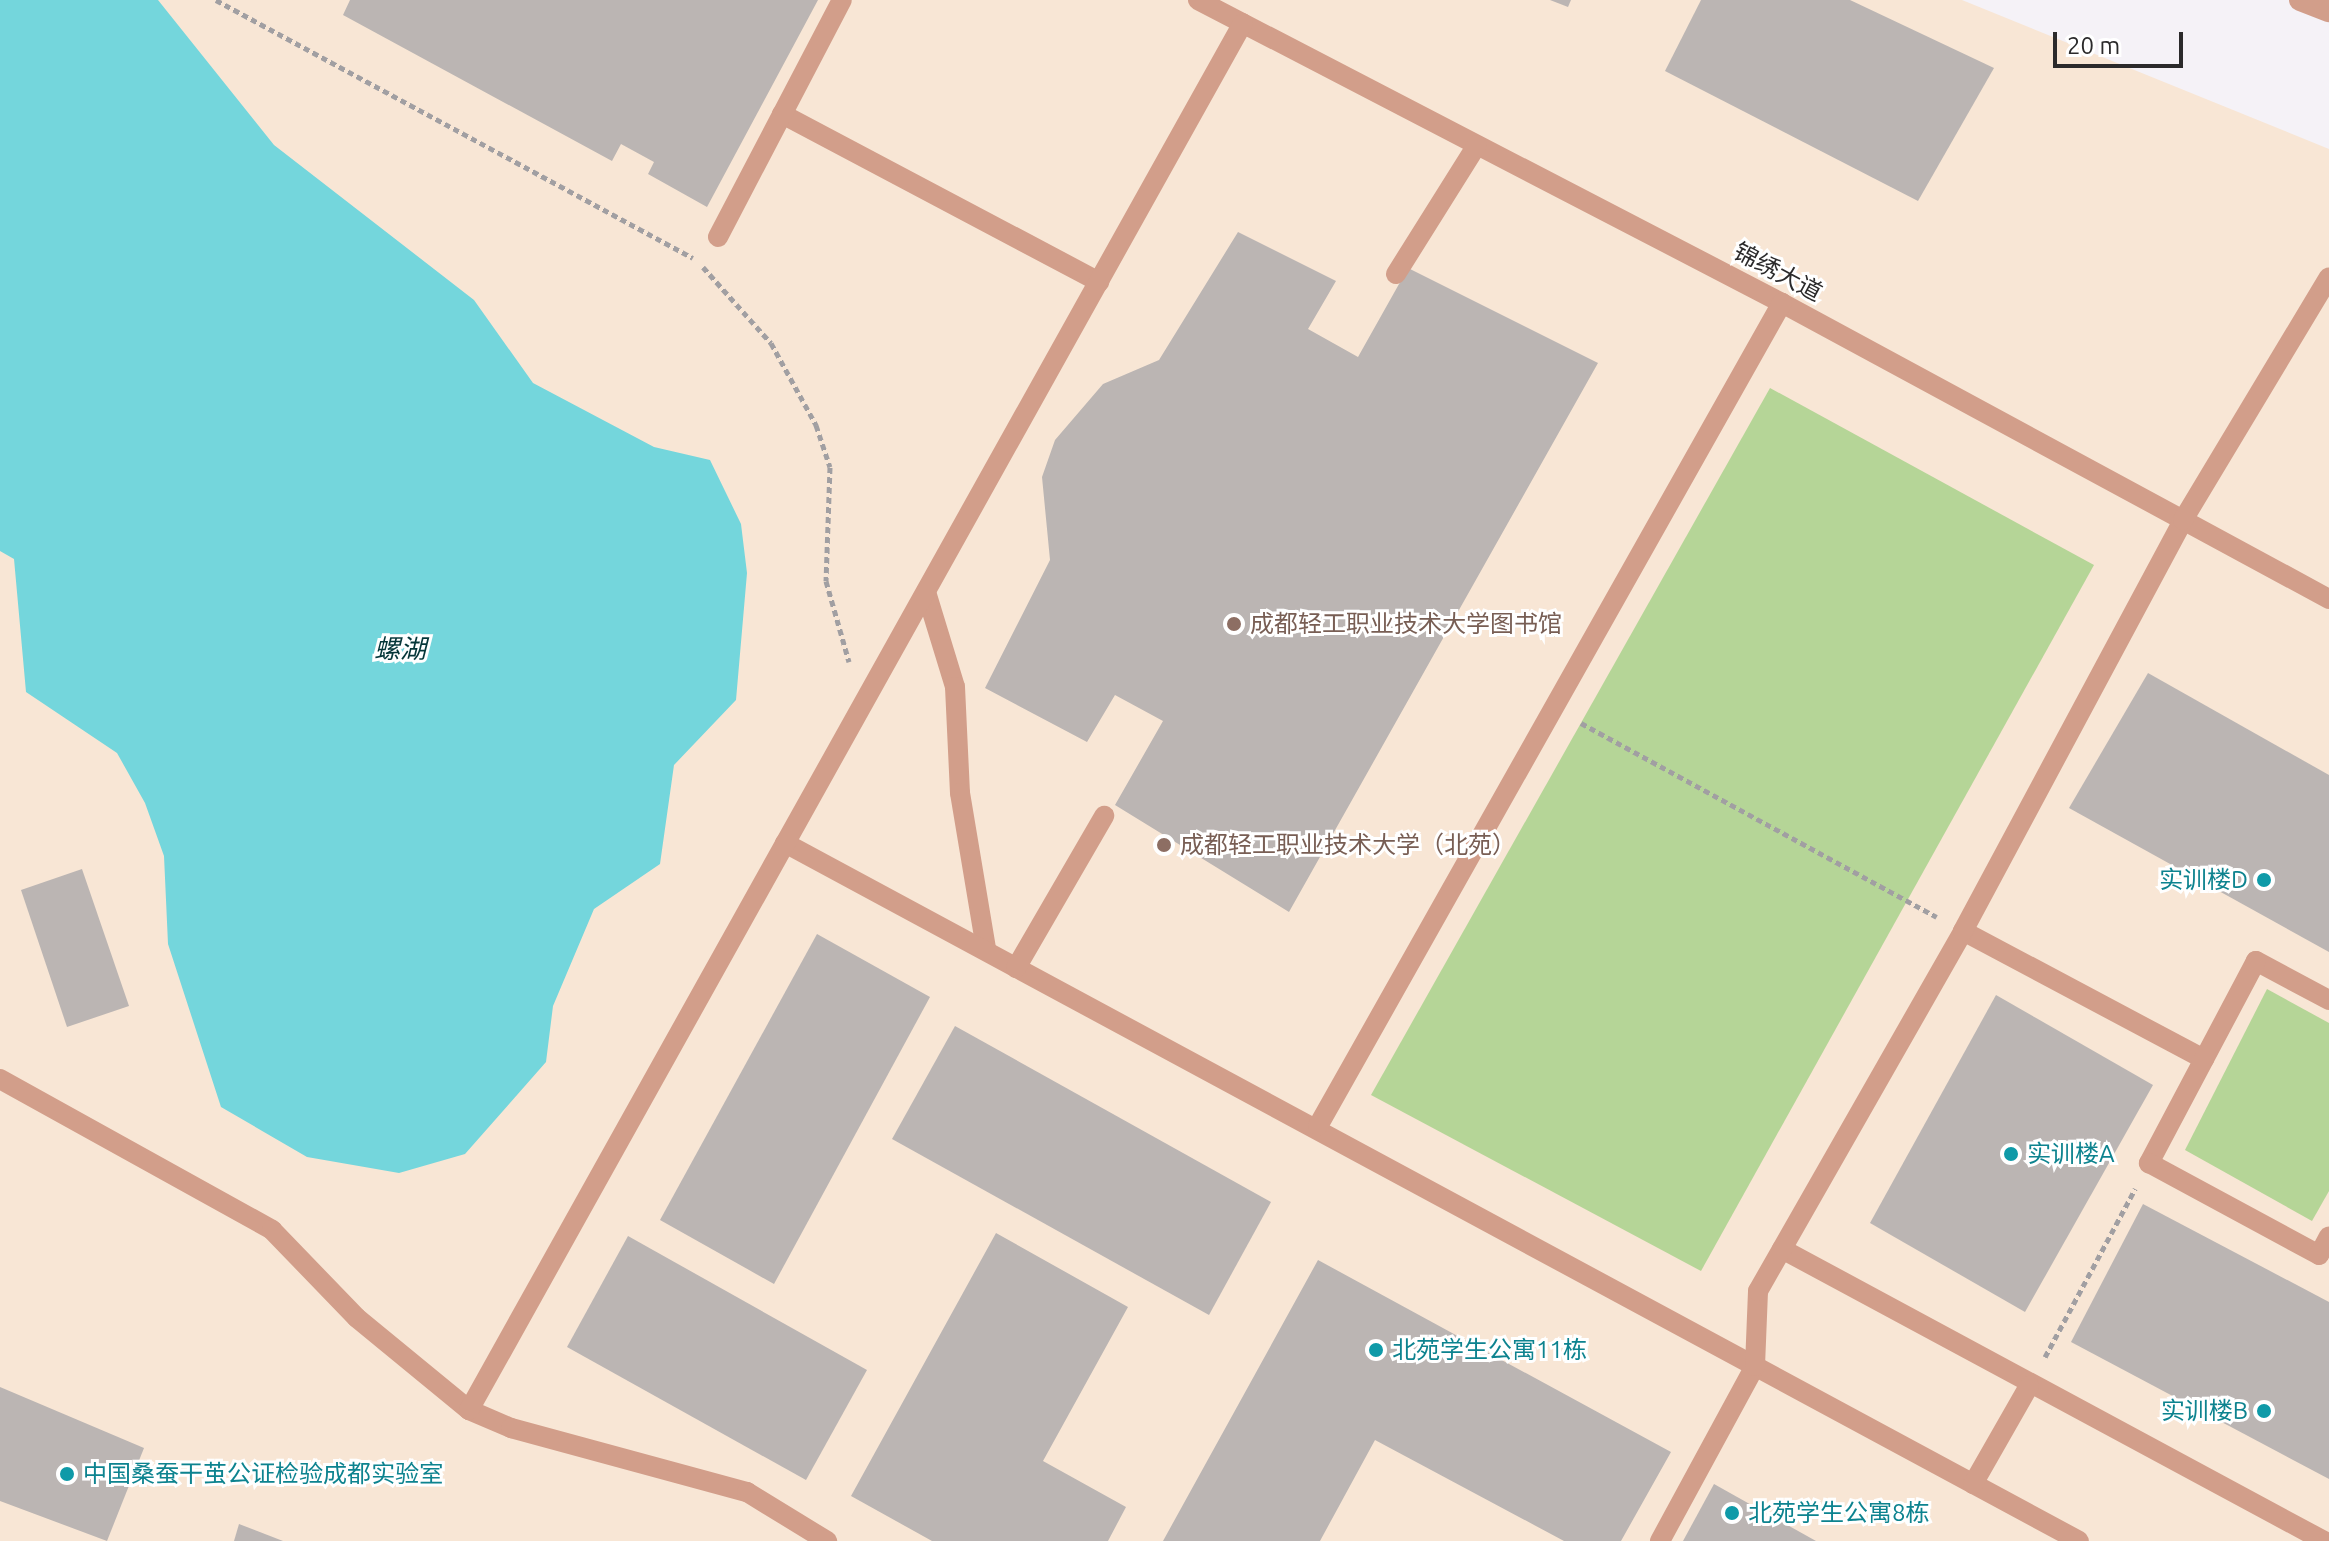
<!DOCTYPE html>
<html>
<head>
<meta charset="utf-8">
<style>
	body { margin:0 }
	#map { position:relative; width:2329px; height:1541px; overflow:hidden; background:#f5f2f7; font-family:Ubuntu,"Noto Sans SC",sans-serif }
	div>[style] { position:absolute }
	.education>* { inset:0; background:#f8e6d5 }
	.green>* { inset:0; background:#b5d597 }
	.water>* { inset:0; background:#74d6dc }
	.building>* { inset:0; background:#bbb5b3 }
	.path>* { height:5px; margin-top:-2.5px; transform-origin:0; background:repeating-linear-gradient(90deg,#a19fa2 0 6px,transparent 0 10px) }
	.service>* { height:20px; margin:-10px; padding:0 10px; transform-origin:10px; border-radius:10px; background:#d29e8a }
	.minor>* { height:22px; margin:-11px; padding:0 11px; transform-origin:11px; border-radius:11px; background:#d29e8a }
	.dots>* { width:22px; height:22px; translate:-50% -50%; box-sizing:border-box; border:4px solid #fff; border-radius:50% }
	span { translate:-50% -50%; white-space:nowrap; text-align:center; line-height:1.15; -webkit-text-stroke:6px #fff; paint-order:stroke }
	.street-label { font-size:24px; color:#2b2a2b }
	.education-label { font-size:24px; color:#785e54 }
	.left { translate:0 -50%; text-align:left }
	.culture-label { font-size:24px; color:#0d838f }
	.right { translate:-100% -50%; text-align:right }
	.water-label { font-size:26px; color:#053639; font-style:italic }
	.scale { position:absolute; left:2053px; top:32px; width:130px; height:36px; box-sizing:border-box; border:4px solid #2b2a2b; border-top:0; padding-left:10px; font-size:24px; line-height:28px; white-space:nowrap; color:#2b2a2b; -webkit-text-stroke:6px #fff; paint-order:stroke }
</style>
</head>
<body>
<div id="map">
	<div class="education">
		<div style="clip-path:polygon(0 0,1962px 0,2329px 149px,2329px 1541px,0 1541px)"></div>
	</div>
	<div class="green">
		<div style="clip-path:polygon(1770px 388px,2094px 565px,1701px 1271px,1371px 1095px)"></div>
		<div style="clip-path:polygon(2267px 989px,2329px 1023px,2329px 1191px,2312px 1221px,2185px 1150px)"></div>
	</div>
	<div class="water">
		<div style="clip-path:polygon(0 0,158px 0,274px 145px,474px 300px,533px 383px,654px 447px,710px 460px,741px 524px,747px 573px,736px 700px,674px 765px,660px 864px,594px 909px,553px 1006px,546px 1062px,465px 1154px,399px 1173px,307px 1157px,221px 1107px,168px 944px,164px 856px,145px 803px,117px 753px,26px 692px,14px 559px,0 551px)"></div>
	</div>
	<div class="building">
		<div style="clip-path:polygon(350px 0,818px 0,707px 207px,648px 174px,654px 162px,621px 144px,612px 161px,343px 15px)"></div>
		<div style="clip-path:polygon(1550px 0,1571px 0,1568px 7px)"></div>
		<div style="clip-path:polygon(1701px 0,1850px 0,1994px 68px,1918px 201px,1665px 71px)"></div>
		<div style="clip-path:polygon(1238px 232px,1336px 281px,1308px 329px,1358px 357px,1408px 268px,1598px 363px,1289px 912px,1115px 805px,1163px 721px,1115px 695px,1087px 742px,985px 688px,1050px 560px,1042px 477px,1055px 440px,1103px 384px,1159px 360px)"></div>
		<div style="clip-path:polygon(2148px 673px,2329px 775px,2329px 952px,2069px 808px)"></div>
		<div style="clip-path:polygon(82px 869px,129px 1006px,67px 1027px,21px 890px)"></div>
		<div style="clip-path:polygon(817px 934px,930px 997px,774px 1284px,660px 1220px)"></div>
		<div style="clip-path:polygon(1996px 995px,2153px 1085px,2025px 1312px,1870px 1223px)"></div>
		<div style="clip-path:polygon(955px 1026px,1271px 1202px,1209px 1315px,892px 1139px)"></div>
		<div style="clip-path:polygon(2143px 1204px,2329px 1302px,2329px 1479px,2071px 1342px)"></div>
		<div style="clip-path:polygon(996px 1233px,1128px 1307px,1043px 1461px,1126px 1507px,1108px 1541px,932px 1541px,851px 1496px)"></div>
		<div style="clip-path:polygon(628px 1236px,867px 1370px,806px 1480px,567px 1347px)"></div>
		<div style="clip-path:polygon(1318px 1260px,1671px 1452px,1621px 1541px,1564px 1541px,1375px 1440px,1320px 1541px,1163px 1541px)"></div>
		<div style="clip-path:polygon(0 1387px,144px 1448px,107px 1541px,0 1501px)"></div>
		<div style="clip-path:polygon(1714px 1484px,1816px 1541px,1683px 1541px)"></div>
		<div style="clip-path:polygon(239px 1524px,283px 1541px,234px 1541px)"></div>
	</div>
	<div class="path">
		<div style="left:216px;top:0;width:542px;rotate:28.41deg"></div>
		<div style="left:703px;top:267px;width:102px;rotate:48.2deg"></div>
		<div style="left:771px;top:343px;width:94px;rotate:61.2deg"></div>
		<div style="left:816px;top:425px;width:44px;rotate:71.6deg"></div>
		<div style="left:830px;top:467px;width:114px;rotate:92deg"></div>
		<div style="left:826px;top:581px;width:84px;rotate:74.1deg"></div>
		<div style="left:1581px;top:723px;width:405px;rotate:28.6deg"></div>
		<div style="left:2045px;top:1357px;width:191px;rotate:-61.8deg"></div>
	</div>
	<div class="service">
		<div style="left:1198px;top:0;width:658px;rotate:27.42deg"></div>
		<div style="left:1782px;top:303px;width:622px;rotate:28.42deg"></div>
		<div style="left:782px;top:114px;width:359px;rotate:27.9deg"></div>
		<div style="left:718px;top:237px;width:267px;rotate:-62.4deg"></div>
		<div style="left:1396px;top:274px;width:152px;rotate:-57.9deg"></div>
		<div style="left:926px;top:592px;width:99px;rotate:73deg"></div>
		<div style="left:955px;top:687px;width:106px;rotate:87.3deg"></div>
		<div style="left:960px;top:793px;width:158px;rotate:80.5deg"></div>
		<div style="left:785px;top:843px;width:1470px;rotate:28.34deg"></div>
		<div style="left:1963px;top:931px;width:273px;rotate:28deg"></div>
		<div style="left:1016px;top:968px;width:176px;rotate:-59.9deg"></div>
		<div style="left:2329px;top:1000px;width:83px;rotate:-151.9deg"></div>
		<div style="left:2256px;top:961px;width:229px;rotate:117.9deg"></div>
		<div style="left:2149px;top:1163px;width:193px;rotate:28.4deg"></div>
		<div style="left:2319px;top:1255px;width:21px;rotate:-62deg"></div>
		<div style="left:0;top:1079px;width:311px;rotate:29deg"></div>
		<div style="left:272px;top:1230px;width:122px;rotate:46deg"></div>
		<div style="left:357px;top:1318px;width:145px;rotate:39.4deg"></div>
		<div style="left:469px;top:1410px;width:46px;rotate:23.2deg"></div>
		<div style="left:511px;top:1428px;width:245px;rotate:15.2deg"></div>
		<div style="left:747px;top:1492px;width:94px;rotate:31.5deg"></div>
		<div style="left:1318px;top:1126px;width:945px;rotate:-60.59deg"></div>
		<div style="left:1782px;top:1249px;width:616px;rotate:28.31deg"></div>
		<div style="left:469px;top:1410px;width:1588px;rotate:-60.84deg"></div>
		<div style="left:1973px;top:1484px;width:113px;rotate:-60.3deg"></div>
		<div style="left:1660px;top:1541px;width:199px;rotate:-61.5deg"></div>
		<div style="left:1755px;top:1366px;width:75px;rotate:-87.7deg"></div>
		<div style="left:1758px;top:1291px;width:414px;rotate:-60.3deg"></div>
		<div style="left:1963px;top:931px;width:466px;rotate:-61.8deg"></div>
		<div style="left:2183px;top:520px;width:283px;rotate:-59deg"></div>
	</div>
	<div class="minor">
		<div style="left:2300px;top:0;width:31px;rotate:21deg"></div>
	</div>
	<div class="dots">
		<div style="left:1234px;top:624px;background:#8d6e63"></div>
		<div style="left:1164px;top:845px;background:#8d6e63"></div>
		<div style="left:2264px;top:880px;background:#0f9aa8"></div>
		<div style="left:2011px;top:1154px;background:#0f9aa8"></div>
		<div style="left:1376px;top:1350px;background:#0f9aa8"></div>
		<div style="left:2264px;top:1411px;background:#0f9aa8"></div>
		<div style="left:67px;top:1474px;background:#0f9aa8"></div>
		<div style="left:1732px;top:1513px;background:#0f9aa8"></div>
	</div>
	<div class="street-label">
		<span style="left:1778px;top:272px;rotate:28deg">锦绣大道</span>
	</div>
	<div class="education-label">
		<span class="left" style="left:1250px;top:624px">成都轻工职业技术大学图书馆</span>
		<span class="left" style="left:1180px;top:845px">成都轻工职业技术大学（北苑）</span>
	</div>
	<div class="culture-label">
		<span class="right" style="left:2248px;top:880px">实训楼D</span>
		<span class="left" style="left:2027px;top:1154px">实训楼A</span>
		<span class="left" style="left:1392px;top:1350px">北苑学生公寓11栋</span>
		<span class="right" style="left:2248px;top:1411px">实训楼B</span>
		<span class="left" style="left:83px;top:1474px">中国桑蚕干茧公证检验成都实验室</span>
		<span class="left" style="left:1748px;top:1513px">北苑学生公寓8栋</span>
	</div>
	<div class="water-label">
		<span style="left:400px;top:649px">螺湖</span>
	</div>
	<div class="scale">20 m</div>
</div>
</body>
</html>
